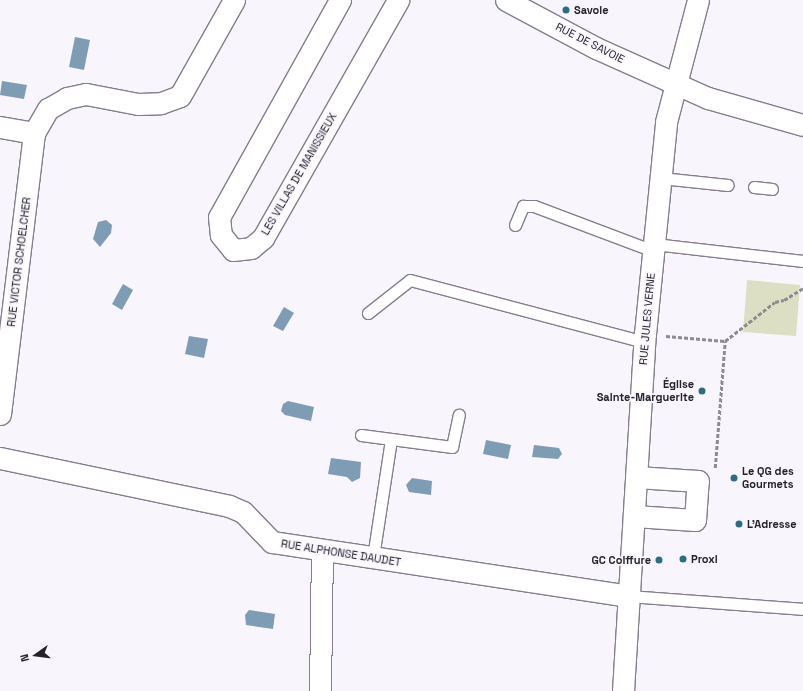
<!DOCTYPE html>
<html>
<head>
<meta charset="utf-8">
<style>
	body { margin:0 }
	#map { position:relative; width:803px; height:691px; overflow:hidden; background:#f9f5fd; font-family:"Space Grotesk",sans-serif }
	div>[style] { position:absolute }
	.green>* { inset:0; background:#dcdfc4 }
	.water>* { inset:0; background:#7f9cb5 }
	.path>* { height:2.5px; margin-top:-1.25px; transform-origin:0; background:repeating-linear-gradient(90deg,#8e8a92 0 4px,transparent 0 6px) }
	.roads { filter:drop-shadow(1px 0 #857d8f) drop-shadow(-1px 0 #857d8f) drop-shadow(0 1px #857d8f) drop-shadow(0 -1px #857d8f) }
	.service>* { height:11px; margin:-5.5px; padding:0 5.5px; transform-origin:5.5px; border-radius:5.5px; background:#fff }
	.minor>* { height:21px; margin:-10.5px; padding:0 10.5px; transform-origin:10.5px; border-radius:10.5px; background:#fff }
	.dots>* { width:11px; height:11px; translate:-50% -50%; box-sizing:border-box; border:2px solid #f9f5fd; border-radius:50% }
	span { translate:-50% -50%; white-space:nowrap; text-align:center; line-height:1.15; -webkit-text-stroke:3.5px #f9f5fd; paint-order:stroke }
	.poi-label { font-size:11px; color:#252229; font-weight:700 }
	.left { translate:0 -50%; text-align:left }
	.right { translate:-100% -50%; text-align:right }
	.street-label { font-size:11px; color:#252229 }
	.north { position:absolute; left:16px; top:635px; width:40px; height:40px; -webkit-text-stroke:3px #f9f5fd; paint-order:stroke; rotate:256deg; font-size:11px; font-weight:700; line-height:16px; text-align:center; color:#252229 }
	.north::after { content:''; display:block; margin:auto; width:14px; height:18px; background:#252229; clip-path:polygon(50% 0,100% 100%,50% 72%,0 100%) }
</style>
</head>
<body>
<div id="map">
	<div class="green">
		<div style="clip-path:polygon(747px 280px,800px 285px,796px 336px,743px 332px)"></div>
	</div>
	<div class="water">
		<div style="clip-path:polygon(75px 37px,90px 40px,84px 70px,69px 67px)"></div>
		<div style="clip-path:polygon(2px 81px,27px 85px,24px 99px,0 95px)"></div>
		<div style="clip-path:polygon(106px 220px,112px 225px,111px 233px,100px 247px,93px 239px,98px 222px)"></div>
		<div style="clip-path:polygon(123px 284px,133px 290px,122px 310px,112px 304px)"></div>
		<div style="clip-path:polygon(284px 307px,294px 313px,283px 331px,273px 326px)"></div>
		<div style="clip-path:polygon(189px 336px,208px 339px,204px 358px,185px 354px)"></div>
		<div style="clip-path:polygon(288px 401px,314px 407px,311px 421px,285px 415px,281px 411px,283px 404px)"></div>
		<div style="clip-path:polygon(486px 440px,511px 445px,508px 459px,483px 454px)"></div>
		<div style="clip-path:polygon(534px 445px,559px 448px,562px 454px,558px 459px,532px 457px)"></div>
		<div style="clip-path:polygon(331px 458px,361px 462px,360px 478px,352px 482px,347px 477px,328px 474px)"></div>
		<div style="clip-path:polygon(412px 478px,432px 481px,431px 495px,409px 492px,406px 485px)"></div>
		<div style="clip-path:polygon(249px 610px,275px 614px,273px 629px,246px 625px,245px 615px)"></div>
	</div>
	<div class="path">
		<div style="left:666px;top:336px;width:59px;rotate:4.8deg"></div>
		<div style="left:715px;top:468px;width:127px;rotate:-85.5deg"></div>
		<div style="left:725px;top:341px;width:63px;rotate:-38deg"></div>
		<div style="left:775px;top:302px;width:9px;rotate:-13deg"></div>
		<div style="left:784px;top:300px;width:22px;rotate:-32deg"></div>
	</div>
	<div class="roads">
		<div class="service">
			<div style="left:661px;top:178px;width:67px;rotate:6deg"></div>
			<div style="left:754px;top:187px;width:18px;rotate:6deg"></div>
			<div style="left:515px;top:225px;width:21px;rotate:-67deg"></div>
			<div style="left:523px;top:206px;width:11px"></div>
			<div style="left:534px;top:206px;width:128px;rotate:20.6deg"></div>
			<div style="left:654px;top:244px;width:150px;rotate:6.5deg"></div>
			<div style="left:368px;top:313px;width:53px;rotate:-38.2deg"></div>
			<div style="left:410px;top:280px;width:243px;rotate:14.8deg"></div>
			<div style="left:361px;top:435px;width:92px;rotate:7.5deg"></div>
			<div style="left:452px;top:447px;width:33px;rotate:-78deg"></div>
			<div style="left:373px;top:557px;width:119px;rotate:-81.3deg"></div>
			<div style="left:627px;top:596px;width:176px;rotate:4.2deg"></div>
		</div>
		<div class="minor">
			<div style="left:340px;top:0;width:248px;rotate:119.1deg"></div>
			<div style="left:219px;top:217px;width:18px;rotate:84deg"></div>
			<div style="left:221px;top:235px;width:19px;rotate:51deg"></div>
			<div style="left:233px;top:250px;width:18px;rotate:-6deg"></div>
			<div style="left:251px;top:248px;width:16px;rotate:-40deg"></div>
			<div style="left:263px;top:238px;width:274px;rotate:-60.4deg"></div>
			<div style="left:506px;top:0;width:102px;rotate:28.1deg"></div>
			<div style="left:596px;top:48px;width:123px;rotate:24.1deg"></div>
			<div style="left:708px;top:98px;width:99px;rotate:15.9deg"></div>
			<div style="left:0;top:127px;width:35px;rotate:10deg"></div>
			<div style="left:0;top:414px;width:283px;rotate:-83.1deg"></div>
			<div style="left:34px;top:133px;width:28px;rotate:-60deg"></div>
			<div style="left:48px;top:109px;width:22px;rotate:-30deg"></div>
			<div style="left:67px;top:98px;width:19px;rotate:-12deg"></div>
			<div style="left:86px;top:94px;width:53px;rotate:10.9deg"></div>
			<div style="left:138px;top:104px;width:23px;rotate:-2deg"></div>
			<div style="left:161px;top:103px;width:20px;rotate:-20deg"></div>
			<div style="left:180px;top:96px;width:110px;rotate:-60.6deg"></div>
			<div style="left:0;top:458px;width:234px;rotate:11.8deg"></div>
			<div style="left:229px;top:506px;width:15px;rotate:23deg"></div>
			<div style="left:243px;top:512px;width:42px;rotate:46deg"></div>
			<div style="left:272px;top:542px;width:359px;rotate:8.6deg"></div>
			<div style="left:634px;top:516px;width:61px;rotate:3.8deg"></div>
			<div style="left:695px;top:520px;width:39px;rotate:-86deg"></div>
			<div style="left:698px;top:481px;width:62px;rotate:-176.3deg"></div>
			<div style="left:320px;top:691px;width:141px;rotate:-89.2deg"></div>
			<div style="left:623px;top:691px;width:358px;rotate:-86.5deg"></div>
			<div style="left:645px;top:334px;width:213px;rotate:-84.3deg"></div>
			<div style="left:666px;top:122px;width:126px;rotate:-75.3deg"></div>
		</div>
	</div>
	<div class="dots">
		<div style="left:566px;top:10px;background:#2d6c81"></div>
		<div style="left:702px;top:391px;background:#2d6c81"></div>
		<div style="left:734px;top:478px;background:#2d6c81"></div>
		<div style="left:739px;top:524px;background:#2d6c81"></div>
		<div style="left:683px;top:559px;background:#2d6c81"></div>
		<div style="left:659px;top:560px;background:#2d6c81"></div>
	</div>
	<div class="poi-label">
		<span class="left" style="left:574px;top:10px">Savoie</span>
		<span class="right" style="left:694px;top:391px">Église<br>Sainte-Marguerite</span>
		<span class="left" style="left:742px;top:478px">Le QG des<br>Gourmets</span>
		<span class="left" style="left:747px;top:524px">L'Adresse</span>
		<span class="left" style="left:691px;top:559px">Proxi</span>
		<span class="right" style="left:651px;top:560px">GC Coiffure</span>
	</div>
	<div class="street-label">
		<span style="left:590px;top:43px;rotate:27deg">RUE DE SAVOIE</span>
		<span style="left:299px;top:174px;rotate:-60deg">LES VILLAS DE MANISSIEUX</span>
		<span style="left:19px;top:262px;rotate:-83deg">RUE VICTOR SCHOELCHER</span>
		<span style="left:647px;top:319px;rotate:-85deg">RUE JULES VERNE</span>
		<span style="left:341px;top:553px;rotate:9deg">RUE ALPHONSE DAUDET</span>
	</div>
	<div class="north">N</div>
</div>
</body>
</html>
